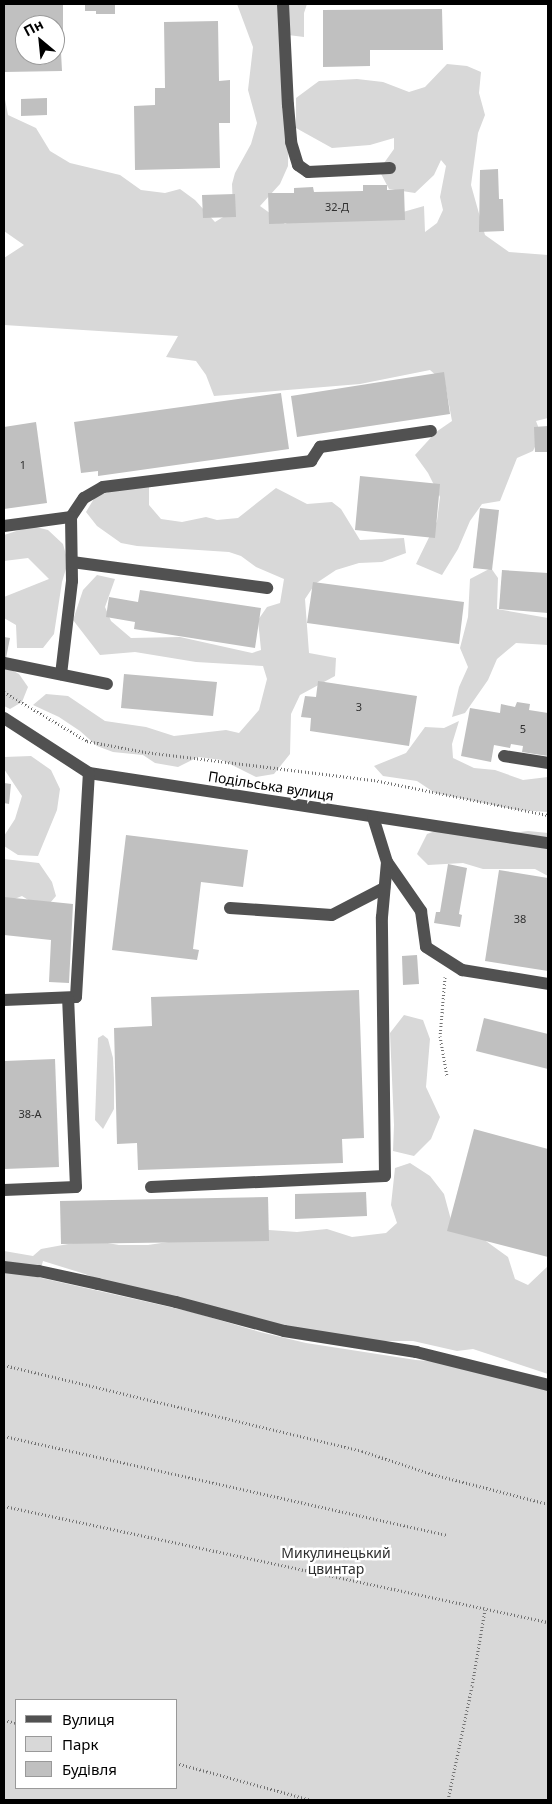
<!DOCTYPE html>
<html>
<head>
<meta charset="utf-8">
<style>
	body { margin:0 }
	#map { position:relative; width:552px; height:1804px; overflow:hidden; background:#fff; font-family:"Noto Sans",sans-serif }
	div>[style] { position:absolute }
	.green>* { inset:0; background:#d8d8d8 }
	.building>* { inset:0; background:#c0c0c0 }
	.path>* { height:3px; margin-top:-1.5px; transform-origin:0; background:repeating-linear-gradient(90deg,#737373 0 1px,transparent 0 3.5px) }
	.minor>* { height:12px; margin:-6px; padding:0 6px; transform-origin:6px; border-radius:6px; background:#515151 }
	span { translate:-50% -50%; white-space:nowrap; text-align:center; line-height:1.15; -webkit-text-stroke:4.5px #fff; paint-order:stroke }
	.number-label { font-size:11px; color:#303030 }
	.number-label span { -webkit-text-stroke-width:0 }
	.street-label { font-size:14px; color:#000 }
	.park-label { font-size:14px; color:#2f2f2f }
	.frame { position:absolute; inset:0; border:5px solid #000; pointer-events:none }
	.legend { position:absolute; left:15px; top:1699px; width:162px; height:90px; box-sizing:border-box; background:#fff; border:1px solid #999; margin:0; padding:6px 9px; list-style:none; font-size:15px; color:#000 }
	.legend li { display:flex; align-items:center; gap:10px; height:25px }
	.legend b { width:25px; border:1px solid #999 }
	.north { position:absolute; left:15px; top:15px; width:50px; height:50px; box-sizing:border-box; background:#fff; border:1px solid #999; border-radius:50%; rotate:332deg; font-size:14px; font-weight:700; line-height:20px; text-align:center; color:#000 }
	.north::after { content:''; display:block; margin:auto; width:18px; height:22px; background:#000; clip-path:polygon(50% 0,100% 100%,50% 72%,0 100%) }
</style>
</head>
<body>
<div id="map">
	<div class="green">
		<div style="clip-path:polygon(237px 4px,307px 4px,304px 13px,304px 37px,280px 34px,289px 108px,288px 166px,280px 184px,260px 206px,285px 224px,303px 215px,375px 220px,424px 206px,425px 232px,437px 223px,443px 210px,440px 197px,446px 166px,441px 160px,434px 175px,415px 193px,389px 189px,379px 170px,394px 149px,394px 138px,370px 145px,332px 148px,296px 128px,296px 98px,319px 81px,357px 79px,383px 82px,409px 92px,425px 87px,447px 64px,467px 66px,481px 72px,479px 93px,485px 115px,478px 133px,471px 185px,485px 235px,509px 252px,548px 255px,548px 418px,536px 421px,541px 434px,533px 451px,517px 458px,500px 501px,482px 504px,470px 521px,458px 549px,442px 575px,416px 564px,437px 521px,440px 497px,428px 473px,415px 455px,436px 432px,452px 421px,445px 383px,430px 370px,360px 384px,214px 396px,206px 375px,196px 361px,166px 357px,178px 336px,4px 325px,4px 258px,24px 245px,4px 231px,4px 94px,8px 115px,36px 128px,50px 151px,70px 163px,120px 175px,141px 190px,165px 193px,180px 189px,195px 200px,215px 222px,233px 211px,232px 184px,235px 173px,251px 144px,257px 123px,248px 90px,253px 47px)"></div>
		<div style="clip-path:polygon(149px 487px,149px 505px,161px 519px,182px 522px,206px 517px,217px 520px,238px 518px,276px 488px,307px 504px,332px 502px,341px 509px,360px 540px,404px 538px,406px 553px,382px 562px,359px 563px,336px 570px,315px 584px,305px 599px,309px 653px,336px 658px,335px 676px,300px 695px,291px 714px,290px 754px,274px 774px,256px 777px,222px 760px,198px 757px,178px 767px,155px 763px,143px 755px,113px 752px,97px 746px,80px 731px,59px 717px,33px 705px,46px 694px,68px 696px,105px 721px,146px 727px,174px 736px,226px 730px,239px 733px,259px 710px,267px 679px,263px 666px,196px 662px,135px 652px,100px 655px,73px 620px,83px 590px,97px 575px,115px 579px,105px 607px,111px 621px,131px 638px,180px 637px,252px 653px,261px 650px,258px 620px,267px 607px,280px 603px,284px 579px,256px 567px,241px 556px,229px 552px,137px 546px,121px 543px,97px 526px,86px 512px,95px 497px,119px 488px)"></div>
		<div style="clip-path:polygon(32px 526px,48px 530px,63px 544px,68px 562px,62px 582px,54px 634px,43px 648px,17px 648px,16px 625px,4px 618px,4px 597px,49px 579px,28px 558px,4px 561px,4px 535px)"></div>
		<div style="clip-path:polygon(491px 568px,498px 578px,497px 609px,548px 618px,548px 645px,516px 643px,497px 659px,488px 680px,465px 713px,452px 717px,459px 687px,468px 667px,460px 648px,468px 617px,470px 579px)"></div>
		<div style="clip-path:polygon(4px 666px,19px 674px,28px 687px,22px 702px,10px 709px,4px 706px)"></div>
		<div style="clip-path:polygon(459px 721px,452px 744px,453px 758px,474px 768px,495px 770px,523px 780px,548px 777px,548px 812px,517px 810px,435px 793px,417px 781px,383px 776px,374px 766px,406px 753px,425px 727px,444px 728px)"></div>
		<div style="clip-path:polygon(31px 756px,51px 770px,60px 789px,57px 810px,38px 856px,18px 855px,4px 846px,4px 836px,15px 819px,22px 796px,4px 769px,4px 757px)"></div>
		<div style="clip-path:polygon(452px 825px,487px 836px,528px 831px,548px 833px,548px 876px,535px 869px,483px 869px,463px 863px,428px 865px,417px 854px,427px 834px)"></div>
		<div style="clip-path:polygon(4px 859px,39px 863px,52px 882px,56px 896px,44px 910px,22px 896px,4px 903px)"></div>
		<div style="clip-path:polygon(404px 1015px,423px 1020px,430px 1039px,426px 1087px,440px 1117px,431px 1139px,414px 1156px,393px 1151px,394px 1125px,390px 1033px)"></div>
		<div style="clip-path:polygon(103px 1035px,108px 1039px,113px 1058px,114px 1080px,114px 1109px,103px 1129px,95px 1120px,98px 1038px)"></div>
		<div style="clip-path:polygon(410px 1163px,430px 1176px,444px 1194px,454px 1231px,483px 1239px,508px 1257px,515px 1279px,528px 1285px,548px 1266px,548px 1374px,473px 1349px,457px 1351px,413px 1341px,348px 1341px,116px 1286px,85px 1274px,43px 1261px,41px 1268px,4px 1261px,4px 1251px,33px 1256px,41px 1249px,90px 1240px,119px 1245px,148px 1245px,255px 1229px,297px 1232px,327px 1229px,352px 1237px,386px 1233px,397px 1223px,391px 1205px,395px 1168px)"></div>
		<div style="clip-path:polygon(evenodd,6px 1270px,192px 1312px,260px 1332px,306px 1343px,416px 1360px,499px 1367px,548px 1380px,548px 1800px,4px 1800px,4px 1271px,6px 1270px,16px 1700px,176px 1700px,176px 1788px,16px 1788px,16px 1700px)"></div>
	</div>
	<div class="building">
		<div style="clip-path:polygon(4px 4px,63px 4px,63px 34px,55px 35px,55px 25px,25px 25px,25px 55px,55px 55px,55px 52px,61px 52px,62px 71px,4px 72px)"></div>
		<div style="clip-path:polygon(85px 4px,115px 4px,115px 14px,96px 14px,96px 11px,85px 11px)"></div>
		<div style="clip-path:polygon(442px 9px,443px 50px,370px 50px,370px 66px,323px 67px,323px 10px)"></div>
		<div style="clip-path:polygon(218px 21px,219px 81px,230px 80px,230px 123px,219px 123px,220px 168px,135px 170px,134px 106px,155px 105px,155px 88px,165px 88px,164px 22px)"></div>
		<div style="clip-path:polygon(47px 98px,47px 115px,21px 116px,21px 99px)"></div>
		<div style="clip-path:polygon(498px 169px,499px 199px,503px 199px,504px 231px,479px 232px,480px 170px)"></div>
		<div style="clip-path:polygon(363px 185px,387px 185px,387px 190px,404px 189px,405px 220px,269px 224px,268px 193px,294px 193px,294px 188px,313px 187px,314px 192px,363px 191px)"></div>
		<div style="clip-path:polygon(235px 194px,236px 217px,203px 218px,202px 195px)"></div>
		<div style="clip-path:polygon(444px 372px,450px 414px,297px 437px,291px 396px)"></div>
		<div style="clip-path:polygon(281px 393px,289px 449px,98px 476px,98px 471px,81px 473px,74px 422px)"></div>
		<div style="clip-path:polygon(36px 422px,47px 503px,4px 509px,4px 427px)"></div>
		<div style="clip-path:polygon(548px 426px,548px 452px,535px 452px,534px 427px)"></div>
		<div style="clip-path:polygon(360px 476px,440px 484px,435px 538px,355px 530px)"></div>
		<div style="clip-path:polygon(480px 508px,499px 510px,492px 570px,473px 568px)"></div>
		<div style="clip-path:polygon(502px 570px,548px 573px,548px 613px,499px 609px)"></div>
		<div style="clip-path:polygon(313px 582px,464px 602px,459px 644px,307px 623px)"></div>
		<div style="clip-path:polygon(140px 590px,261px 608px,255px 648px,134px 629px,135px 622px,106px 617px,109px 597px,138px 602px)"></div>
		<div style="clip-path:polygon(4px 637px,10px 638px,6px 658px,4px 658px)"></div>
		<div style="clip-path:polygon(124px 674px,217px 682px,213px 716px,121px 708px)"></div>
		<div style="clip-path:polygon(318px 681px,417px 696px,409px 746px,310px 731px,311px 718px,301px 717px,305px 696px,316px 697px)"></div>
		<div style="clip-path:polygon(517px 702px,530px 704px,529px 710px,548px 713px,548px 756px,522px 752px,523px 746px,511px 744px,510px 748px,494px 745px,491px 762px,461px 756px,470px 708px,500px 713px,501px 704px,515px 707px)"></div>
		<div style="clip-path:polygon(4px 783px,11px 784px,9px 804px,4px 803px)"></div>
		<div style="clip-path:polygon(126px 835px,248px 850px,243px 887px,201px 882px,193px 949px,199px 950px,197px 960px,112px 950px)"></div>
		<div style="clip-path:polygon(448px 864px,467px 868px,459px 914px,462px 915px,460px 927px,434px 923px,436px 912px,440px 912px)"></div>
		<div style="clip-path:polygon(499px 870px,548px 878px,548px 971px,485px 961px)"></div>
		<div style="clip-path:polygon(4px 897px,73px 904px,69px 983px,49px 982px,51px 940px,4px 935px)"></div>
		<div style="clip-path:polygon(417px 955px,419px 984px,403px 985px,402px 956px)"></div>
		<div style="clip-path:polygon(359px 990px,364px 1138px,342px 1139px,343px 1163px,138px 1170px,137px 1143px,117px 1144px,114px 1028px,152px 1026px,151px 997px)"></div>
		<div style="clip-path:polygon(484px 1018px,548px 1034px,548px 1069px,476px 1051px)"></div>
		<div style="clip-path:polygon(55px 1059px,59px 1167px,4px 1169px,4px 1061px)"></div>
		<div style="clip-path:polygon(474px 1129px,548px 1149px,548px 1257px,447px 1231px)"></div>
		<div style="clip-path:polygon(366px 1192px,367px 1216px,295px 1219px,295px 1194px)"></div>
		<div style="clip-path:polygon(268px 1197px,269px 1241px,61px 1244px,60px 1201px)"></div>
	</div>
	<div class="path">
		<div style="left:4px;top:692px;width:96px;rotate:30.6deg"></div>
		<div style="left:87px;top:741px;width:59px;rotate:10.7deg"></div>
		<div style="left:145px;top:752px;width:231px;rotate:7deg"></div>
		<div style="left:374px;top:780px;width:177px;rotate:11.4deg"></div>
		<div style="left:445px;top:977px;width:59px;rotate:94.8deg"></div>
		<div style="left:440px;top:1036px;width:41px;rotate:80.1deg"></div>
		<div style="left:4px;top:1365px;width:368px;rotate:13.5deg"></div>
		<div style="left:362px;top:1451px;width:74px;rotate:18.2deg"></div>
		<div style="left:432px;top:1474px;width:120px;rotate:14.5deg"></div>
		<div style="left:4px;top:1436px;width:453px;rotate:12.6deg"></div>
		<div style="left:4px;top:1506px;width:556px;rotate:12.04deg"></div>
		<div style="left:4px;top:1720px;width:12px;rotate:14deg"></div>
		<div style="left:176px;top:1763px;width:140px;rotate:15.3deg"></div>
		<div style="left:448px;top:1800px;width:116px;rotate:-78.1deg"></div>
		<div style="left:472px;top:1686px;width:77px;rotate:-80.3deg"></div>
	</div>
	<div class="minor">
		<div style="left:283px;top:4px;width:101px;rotate:87.2deg"></div>
		<div style="left:288px;top:105px;width:37px;rotate:85deg"></div>
		<div style="left:291px;top:142px;width:24px;rotate:73deg"></div>
		<div style="left:298px;top:165px;width:12px;rotate:35deg"></div>
		<div style="left:308px;top:172px;width:82px;rotate:-2.8deg"></div>
		<div style="left:71px;top:517px;width:23px;rotate:-56deg"></div>
		<div style="left:84px;top:498px;width:22px;rotate:-30deg"></div>
		<div style="left:103px;top:487px;width:210px;rotate:-7.1deg"></div>
		<div style="left:311px;top:461px;width:17px;rotate:-57deg"></div>
		<div style="left:320px;top:447px;width:112px;rotate:-8.2deg"></div>
		<div style="left:4px;top:526px;width:68px;rotate:-7.7deg"></div>
		<div style="left:71px;top:517px;width:64px;rotate:89.1deg"></div>
		<div style="left:72px;top:581px;width:94px;rotate:96.7deg"></div>
		<div style="left:72px;top:562px;width:197px;rotate:7.6deg"></div>
		<div style="left:4px;top:663px;width:105px;rotate:11.5deg"></div>
		<div style="left:4px;top:718px;width:101px;rotate:32.9deg"></div>
		<div style="left:89px;top:773px;width:464px;rotate:8.7deg"></div>
		<div style="left:504px;top:756px;width:45px;rotate:9deg"></div>
		<div style="left:387px;top:862px;width:60px;rotate:55.2deg"></div>
		<div style="left:421px;top:911px;width:36px;rotate:82deg"></div>
		<div style="left:426px;top:947px;width:43px;rotate:32.6deg"></div>
		<div style="left:462px;top:970px;width:87px;rotate:9.2deg"></div>
		<div style="left:230px;top:908px;width:102px;rotate:3.9deg"></div>
		<div style="left:332px;top:915px;width:59px;rotate:-27.4deg"></div>
		<div style="left:4px;top:1000px;width:72px;rotate:-2.4deg"></div>
		<div style="left:76px;top:997px;width:224px;rotate:-86.7deg"></div>
		<div style="left:151px;top:1187px;width:234px;rotate:-2.7deg"></div>
		<div style="left:385px;top:1176px;width:259px;rotate:-90.7deg"></div>
		<div style="left:382px;top:917px;width:55px;rotate:-84.8deg"></div>
		<div style="left:387px;top:862px;width:47px;rotate:-107.3deg"></div>
		<div style="left:4px;top:1190px;width:72px;rotate:-2.4deg"></div>
		<div style="left:76px;top:1187px;width:189px;rotate:-92.4deg"></div>
		<div style="left:4px;top:1267px;width:35px;rotate:7deg"></div>
		<div style="left:39px;top:1271px;width:60px;rotate:12.4deg"></div>
		<div style="left:98px;top:1284px;width:80px;rotate:13deg"></div>
		<div style="left:176px;top:1302px;width:112px;rotate:15deg"></div>
		<div style="left:284px;top:1331px;width:134px;rotate:9deg"></div>
		<div style="left:416px;top:1352px;width:136px;rotate:14deg"></div>
	</div>
	<div class="number-label">
		<span style="left:337px;top:207px">32-Д</span>
		<span style="left:23px;top:465px">1</span>
		<span style="left:359px;top:707px">3</span>
		<span style="left:523px;top:729px">5</span>
		<span style="left:520px;top:919px">38</span>
		<span style="left:30px;top:1114px">38-А</span>
	</div>
	<div class="street-label">
		<span style="left:271px;top:786px;rotate:9deg">Подільська вулиця</span>
	</div>
	<div class="park-label">
		<span style="left:336px;top:1561px">Микулинецький<br>цвинтар</span>
	</div>
	<div class="frame"></div>
	<ul class="legend">
	<li><b style="height:6px;background:#515151"></b>Вулиця</li>
	<li><b style="height:14px;background:#d8d8d8"></b>Парк</li>
	<li><b style="height:14px;background:#c0c0c0"></b>Будівля</li>
	</ul>
	<div class="north">Пн</div>
</div>
</body>
</html>
